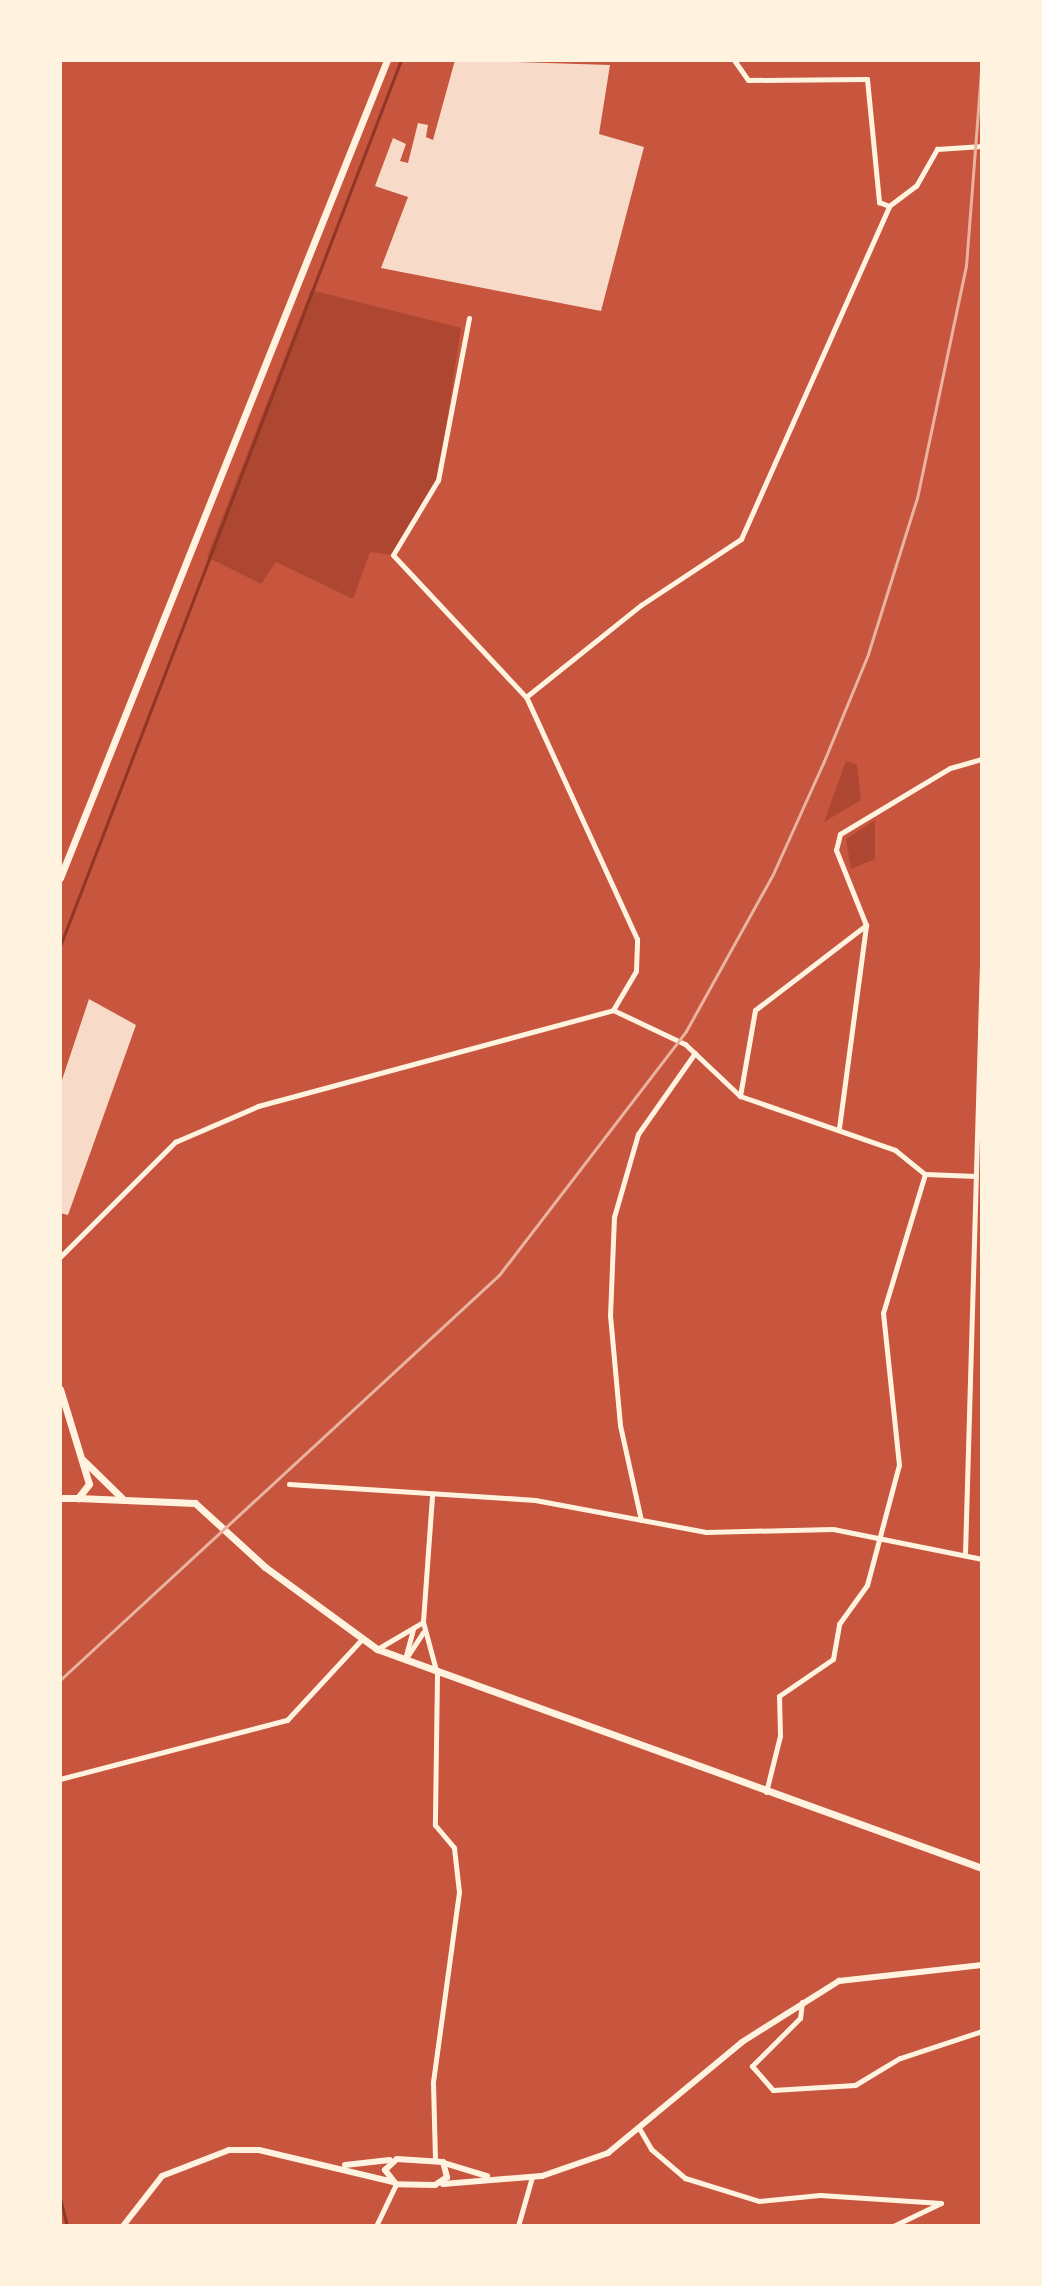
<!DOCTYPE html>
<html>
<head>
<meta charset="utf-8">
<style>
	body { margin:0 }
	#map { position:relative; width:1042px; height:2286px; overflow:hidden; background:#c8553d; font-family:Lato,sans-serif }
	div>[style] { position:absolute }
	.green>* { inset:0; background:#ae4732 }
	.stream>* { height:3px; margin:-1.5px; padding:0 1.5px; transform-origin:1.5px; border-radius:1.5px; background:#8f3625 }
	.building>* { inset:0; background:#f7dbc8 }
	.minor>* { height:5px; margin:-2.5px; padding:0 2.5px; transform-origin:2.5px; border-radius:2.5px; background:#fff3e0 }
	.tertiary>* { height:6px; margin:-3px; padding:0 3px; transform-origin:3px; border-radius:3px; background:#fff3e0 }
	.secondary>* { height:7px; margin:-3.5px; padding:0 3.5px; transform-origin:3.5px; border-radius:3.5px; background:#fff3e0 }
	.primary>* { height:7px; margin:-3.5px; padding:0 3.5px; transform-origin:3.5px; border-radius:3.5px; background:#fff3e0 }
	.rail>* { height:3px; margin:-1.5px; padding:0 1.5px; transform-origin:1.5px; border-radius:1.5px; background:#e9b49f }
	span { translate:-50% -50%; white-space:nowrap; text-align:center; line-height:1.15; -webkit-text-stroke:7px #fff3e0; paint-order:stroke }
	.frame { position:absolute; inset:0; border:62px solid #fff3e0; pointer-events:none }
</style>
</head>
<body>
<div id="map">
	<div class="green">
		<div style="clip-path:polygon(311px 290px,461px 328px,438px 480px,393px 555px,370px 552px,353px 599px,276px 562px,261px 584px,207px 557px)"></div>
		<div style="clip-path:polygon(846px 761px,857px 765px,861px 800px,824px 822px)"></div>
		<div style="clip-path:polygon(875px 820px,875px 859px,851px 869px,846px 839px)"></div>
	</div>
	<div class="stream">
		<div style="left:60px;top:946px;width:949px;rotate:-68.95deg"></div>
		<div style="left:60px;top:2198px;width:29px;rotate:76deg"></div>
	</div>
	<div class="building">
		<div style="clip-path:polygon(455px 60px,610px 65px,599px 134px,644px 147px,601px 311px,381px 268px,408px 197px,375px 186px,393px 138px,406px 144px,400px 161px,408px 163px,418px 123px,428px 125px,426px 137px,433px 140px)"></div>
		<div style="clip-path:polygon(89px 999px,136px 1025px,68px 1215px,60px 1213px,60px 1086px)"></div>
	</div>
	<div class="minor">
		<div style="left:734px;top:60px;width:24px;rotate:55deg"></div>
		<div style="left:748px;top:80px;width:119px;rotate:-0.5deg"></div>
		<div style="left:867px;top:79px;width:124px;rotate:84.4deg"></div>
		<div style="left:879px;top:202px;width:11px;rotate:22deg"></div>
		<div style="left:469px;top:318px;width:165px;rotate:100.8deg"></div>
		<div style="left:438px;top:480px;width:87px;rotate:121deg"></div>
		<div style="left:393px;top:555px;width:195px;rotate:46.9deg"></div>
		<div style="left:613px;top:1010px;width:45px;rotate:-59.5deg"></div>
		<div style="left:636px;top:971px;width:32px;rotate:-88deg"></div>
		<div style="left:637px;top:939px;width:266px;rotate:-114.6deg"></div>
		<div style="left:526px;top:697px;width:147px;rotate:-38.7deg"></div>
		<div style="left:641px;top:605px;width:120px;rotate:-33.4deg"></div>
		<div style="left:741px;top:539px;width:364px;rotate:-66deg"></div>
		<div style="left:889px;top:206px;width:34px;rotate:-37deg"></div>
		<div style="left:916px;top:186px;width:43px;rotate:-60.4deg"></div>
		<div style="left:937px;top:149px;width:45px;rotate:-3.8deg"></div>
		<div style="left:740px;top:1096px;width:87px;rotate:-80.1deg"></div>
		<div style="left:755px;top:1010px;width:140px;rotate:-37.4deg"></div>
		<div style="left:866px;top:925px;width:81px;rotate:-111.8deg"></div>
		<div style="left:836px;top:850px;width:16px;rotate:-76deg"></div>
		<div style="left:840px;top:834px;width:128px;rotate:-31deg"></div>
		<div style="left:950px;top:768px;width:33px;rotate:-16deg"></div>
		<div style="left:839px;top:1128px;width:205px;rotate:-82.4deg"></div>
		<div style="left:60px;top:1257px;width:163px;rotate:-45deg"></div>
		<div style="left:175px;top:1142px;width:90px;rotate:-23.4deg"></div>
		<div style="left:258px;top:1106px;width:368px;rotate:-15.1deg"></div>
		<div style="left:613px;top:1010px;width:80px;rotate:25.3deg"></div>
		<div style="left:685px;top:1044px;width:76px;rotate:43.4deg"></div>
		<div style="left:740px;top:1096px;width:164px;rotate:19.2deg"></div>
		<div style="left:895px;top:1150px;width:38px;rotate:39deg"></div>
		<div style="left:925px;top:1174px;width:51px;rotate:2.2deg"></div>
		<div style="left:289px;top:1484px;width:247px;rotate:3.7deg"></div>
		<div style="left:535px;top:1500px;width:174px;rotate:10.6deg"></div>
		<div style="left:706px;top:1532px;width:127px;rotate:-1.4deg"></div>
		<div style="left:833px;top:1529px;width:152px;rotate:11.4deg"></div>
		<div style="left:432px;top:1496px;width:126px;rotate:94.1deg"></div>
		<div style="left:423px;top:1622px;width:54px;rotate:74.9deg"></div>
		<div style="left:437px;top:1674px;width:151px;rotate:90.8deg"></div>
		<div style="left:435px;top:1825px;width:30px;rotate:50deg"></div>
		<div style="left:454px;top:1848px;width:44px;rotate:83.5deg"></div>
		<div style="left:459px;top:1892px;width:193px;rotate:97.8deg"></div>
		<div style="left:433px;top:2083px;width:76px;rotate:88.5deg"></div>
		<div style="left:641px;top:1520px;width:97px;rotate:-102.5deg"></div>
		<div style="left:620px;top:1425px;width:109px;rotate:-95.2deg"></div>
		<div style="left:610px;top:1316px;width:99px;rotate:-87.7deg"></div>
		<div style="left:614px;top:1217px;width:86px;rotate:-73.9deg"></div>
		<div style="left:638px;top:1134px;width:99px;rotate:-54.9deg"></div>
		<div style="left:965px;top:1554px;width:590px;rotate:-88.35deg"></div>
		<div style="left:379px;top:1648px;width:51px;rotate:-30.6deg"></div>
		<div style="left:405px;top:1659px;width:30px;rotate:-75deg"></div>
		<div style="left:405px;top:1660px;width:33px;rotate:-57deg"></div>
		<div style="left:60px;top:1779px;width:235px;rotate:-14.6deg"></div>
		<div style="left:287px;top:1720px;width:109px;rotate:-47.2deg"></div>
		<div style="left:766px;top:1792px;width:58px;rotate:-76deg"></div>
		<div style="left:780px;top:1736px;width:40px;rotate:-91.4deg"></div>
		<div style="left:779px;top:1696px;width:65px;rotate:-34.4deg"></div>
		<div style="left:833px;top:1659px;width:36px;rotate:-80deg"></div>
		<div style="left:839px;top:1624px;width:48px;rotate:-54.3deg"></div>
		<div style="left:867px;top:1585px;width:124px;rotate:-75.1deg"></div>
		<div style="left:899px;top:1465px;width:153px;rotate:-96deg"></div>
		<div style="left:883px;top:1313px;width:145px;rotate:-73.2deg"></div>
		<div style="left:802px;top:2002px;width:16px;rotate:97deg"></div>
		<div style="left:800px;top:2018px;width:68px;rotate:135deg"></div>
		<div style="left:752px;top:2066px;width:32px;rotate:49deg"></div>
		<div style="left:773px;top:2090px;width:82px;rotate:-3.5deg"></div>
		<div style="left:855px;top:2085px;width:52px;rotate:-31deg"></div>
		<div style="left:900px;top:2058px;width:86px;rotate:-18.2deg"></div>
		<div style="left:639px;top:2128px;width:24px;rotate:60deg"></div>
		<div style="left:651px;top:2149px;width:45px;rotate:40.5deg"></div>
		<div style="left:685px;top:2178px;width:77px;rotate:17.3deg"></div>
		<div style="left:759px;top:2201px;width:61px;rotate:-5.6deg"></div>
		<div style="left:820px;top:2195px;width:121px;rotate:3.8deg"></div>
		<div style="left:941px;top:2203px;width:53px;rotate:154.4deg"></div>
		<div style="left:376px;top:2226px;width:47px;rotate:-64.5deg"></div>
		<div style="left:518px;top:2226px;width:51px;rotate:-74.1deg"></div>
	</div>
	<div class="tertiary">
		<div style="left:397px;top:2159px;width:46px;rotate:3.7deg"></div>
		<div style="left:443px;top:2162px;width:16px;rotate:75deg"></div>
		<div style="left:447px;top:2177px;width:14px;rotate:146deg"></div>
		<div style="left:435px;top:2185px;width:39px;rotate:-179deg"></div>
		<div style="left:396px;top:2184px;width:18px;rotate:-128deg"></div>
		<div style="left:385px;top:2170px;width:16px;rotate:-43deg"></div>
		<div style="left:444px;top:2163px;width:45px;rotate:16.8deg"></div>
		<div style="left:345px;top:2165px;width:45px;rotate:-6.3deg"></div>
		<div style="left:443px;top:2184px;width:99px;rotate:-4.6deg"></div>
		<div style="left:542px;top:2176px;width:70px;rotate:-19.2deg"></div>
		<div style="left:608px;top:2153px;width:174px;rotate:-39.6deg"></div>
		<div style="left:742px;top:2042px;width:115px;rotate:-32.2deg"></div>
		<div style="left:839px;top:1981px;width:144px;rotate:-6.4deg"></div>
		<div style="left:123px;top:2226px;width:63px;rotate:-52deg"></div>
		<div style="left:162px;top:2176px;width:72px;rotate:-21.2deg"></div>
		<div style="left:229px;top:2150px;width:30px"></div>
		<div style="left:259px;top:2150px;width:138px;rotate:13.4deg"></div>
	</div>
	<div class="secondary">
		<div style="left:83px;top:1460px;width:54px;rotate:44.3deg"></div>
		<div style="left:78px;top:1498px;width:117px;rotate:2.4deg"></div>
		<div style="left:195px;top:1503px;width:95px;rotate:42.4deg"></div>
		<div style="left:265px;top:1567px;width:139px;rotate:36.2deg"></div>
		<div style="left:377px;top:1649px;width:643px;rotate:19.9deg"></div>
	</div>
	<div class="primary">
		<div style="left:60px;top:878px;width:881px;rotate:-68.21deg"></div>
		<div style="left:60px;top:1389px;width:99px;rotate:73deg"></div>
		<div style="left:89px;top:1484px;width:18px;rotate:128deg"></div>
		<div style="left:78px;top:1498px;width:18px;rotate:180deg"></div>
	</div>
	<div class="rail">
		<div style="left:60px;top:1680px;width:597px;rotate:-42.69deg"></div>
		<div style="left:499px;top:1275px;width:307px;rotate:-52.5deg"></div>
		<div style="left:686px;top:1031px;width:179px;rotate:-61deg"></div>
		<div style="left:773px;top:874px;width:124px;rotate:-65.7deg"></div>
		<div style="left:824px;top:761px;width:116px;rotate:-67.6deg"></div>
		<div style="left:868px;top:654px;width:164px;rotate:-72.6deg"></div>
		<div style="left:917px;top:498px;width:237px;rotate:-78.1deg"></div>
		<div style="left:966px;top:266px;width:207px;rotate:-85.6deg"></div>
	</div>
	<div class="frame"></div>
</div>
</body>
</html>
